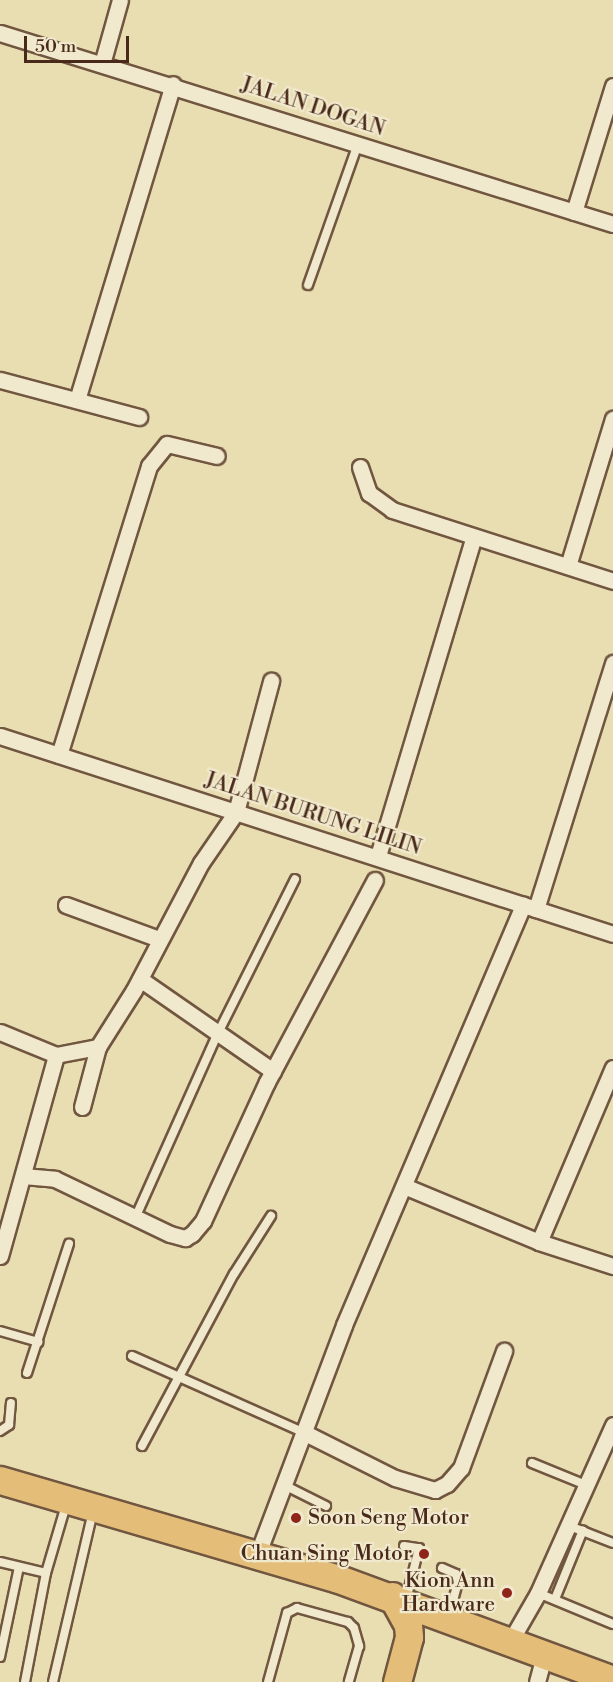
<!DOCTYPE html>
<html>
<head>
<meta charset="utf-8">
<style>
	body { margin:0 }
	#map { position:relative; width:613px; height:1682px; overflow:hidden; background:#e9ddb2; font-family:"Libre Bodoni",serif }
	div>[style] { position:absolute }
	.roads { filter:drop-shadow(2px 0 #715640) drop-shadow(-2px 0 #715640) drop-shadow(0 2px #715640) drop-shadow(0 -2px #715640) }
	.lane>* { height:8px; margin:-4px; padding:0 4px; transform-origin:4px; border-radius:4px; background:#f1e9cd }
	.street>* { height:15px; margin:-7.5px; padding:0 7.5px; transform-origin:7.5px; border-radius:7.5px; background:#f1e9cd }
	.highway>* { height:27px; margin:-13.5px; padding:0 13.5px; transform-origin:13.5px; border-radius:13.5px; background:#e4be79 }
	.dots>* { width:16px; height:16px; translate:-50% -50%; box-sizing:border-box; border:3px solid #f1e9cd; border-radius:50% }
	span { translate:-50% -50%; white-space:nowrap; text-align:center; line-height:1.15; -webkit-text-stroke:4.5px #f1e9cd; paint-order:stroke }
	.street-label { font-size:21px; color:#49291a }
	.poi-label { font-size:21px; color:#49291a }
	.left { translate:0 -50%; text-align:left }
	.right { translate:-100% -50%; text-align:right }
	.scale { position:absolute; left:24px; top:36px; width:105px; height:27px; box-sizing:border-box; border:3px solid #49291a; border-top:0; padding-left:8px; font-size:18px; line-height:21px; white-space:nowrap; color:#49291a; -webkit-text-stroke:4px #f1e9cd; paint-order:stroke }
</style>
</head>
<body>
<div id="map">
	<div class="roads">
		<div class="lane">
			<div style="left:308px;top:285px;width:150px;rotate:-70.5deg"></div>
			<div style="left:136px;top:1216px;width:201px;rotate:-65.9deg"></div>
			<div style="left:218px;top:1033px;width:172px;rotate:-63.4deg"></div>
			<div style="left:0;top:1331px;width:40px;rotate:16deg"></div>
			<div style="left:132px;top:1356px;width:187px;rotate:24deg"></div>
			<div style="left:27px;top:1373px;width:136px;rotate:-72deg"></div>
			<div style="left:0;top:1431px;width:11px;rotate:-34deg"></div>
			<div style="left:9px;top:1425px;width:22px;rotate:-85deg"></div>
			<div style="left:142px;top:1446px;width:195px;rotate:-61.9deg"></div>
			<div style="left:234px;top:1274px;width:69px;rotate:-57.5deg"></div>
			<div style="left:532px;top:1463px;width:58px;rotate:22.2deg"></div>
			<div style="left:284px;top:1485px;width:47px;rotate:26.6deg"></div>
			<div style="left:567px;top:1525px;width:49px;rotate:21.4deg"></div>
			<div style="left:404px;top:1546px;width:15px;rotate:8deg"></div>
			<div style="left:419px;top:1548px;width:54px;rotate:104deg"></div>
			<div style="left:0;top:1562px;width:47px;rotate:13.4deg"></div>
			<div style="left:442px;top:1568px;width:15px;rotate:23deg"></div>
			<div style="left:456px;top:1574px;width:8px;rotate:76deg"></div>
			<div style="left:458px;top:1582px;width:35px;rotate:105deg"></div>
			<div style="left:538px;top:1593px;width:81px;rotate:22.5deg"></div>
			<div style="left:555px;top:1599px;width:74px;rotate:-67.9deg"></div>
			<div style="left:0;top:1657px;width:92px;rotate:-78.1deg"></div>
			<div style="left:25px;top:1682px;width:111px;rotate:-79.1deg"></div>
			<div style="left:46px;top:1573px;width:71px;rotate:-73.6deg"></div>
			<div style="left:53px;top:1682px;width:176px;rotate:-76.8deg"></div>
			<div style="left:268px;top:1682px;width:72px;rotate:-74.6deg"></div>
			<div style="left:287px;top:1613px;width:11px;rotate:-27deg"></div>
			<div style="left:297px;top:1608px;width:53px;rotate:15.4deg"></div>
			<div style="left:348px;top:1622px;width:8px;rotate:45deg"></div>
			<div style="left:354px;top:1628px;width:19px;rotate:74deg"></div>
			<div style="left:359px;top:1646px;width:37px;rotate:106deg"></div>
		</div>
		<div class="street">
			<div style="left:0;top:33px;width:642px;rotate:17.31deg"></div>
			<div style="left:102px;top:64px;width:66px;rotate:-74.3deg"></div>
			<div style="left:574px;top:212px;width:132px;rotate:-72.8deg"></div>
			<div style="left:0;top:380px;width:144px;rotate:14.9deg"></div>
			<div style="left:77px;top:400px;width:330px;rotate:-73.1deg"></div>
			<div style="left:360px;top:467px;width:28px;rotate:71deg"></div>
			<div style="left:369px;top:493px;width:29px;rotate:36deg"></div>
			<div style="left:392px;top:510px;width:232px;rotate:17.8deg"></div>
			<div style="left:568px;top:566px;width:154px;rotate:-73deg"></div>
			<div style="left:0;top:736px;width:644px;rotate:17.9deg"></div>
			<div style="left:59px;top:755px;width:303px;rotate:-72.7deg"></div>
			<div style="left:149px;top:466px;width:28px;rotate:-51deg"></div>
			<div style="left:167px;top:444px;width:51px;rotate:13.5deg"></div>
			<div style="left:378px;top:856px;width:331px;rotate:-73.3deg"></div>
			<div style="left:66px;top:905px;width:99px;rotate:20.1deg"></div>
			<div style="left:536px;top:909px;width:258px;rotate:-72.6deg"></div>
			<div style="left:140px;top:979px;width:162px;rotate:34.7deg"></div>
			<div style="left:0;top:1032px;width:61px;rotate:22.3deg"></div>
			<div style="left:56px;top:1055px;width:43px;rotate:-10.8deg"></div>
			<div style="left:98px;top:1047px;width:67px;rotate:-57.7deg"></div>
			<div style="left:134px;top:990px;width:144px;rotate:-62.2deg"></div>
			<div style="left:201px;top:863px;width:62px;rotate:-55.5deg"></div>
			<div style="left:236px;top:812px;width:136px;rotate:-75deg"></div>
			<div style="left:82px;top:1107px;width:62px;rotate:-75.1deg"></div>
			<div style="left:23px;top:1176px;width:32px;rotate:5deg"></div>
			<div style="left:55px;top:1179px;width:127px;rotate:25.6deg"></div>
			<div style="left:170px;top:1234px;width:16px;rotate:15deg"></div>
			<div style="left:185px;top:1238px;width:8px;rotate:-30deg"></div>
			<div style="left:192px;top:1234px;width:17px;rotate:-50deg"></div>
			<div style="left:203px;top:1221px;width:153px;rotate:-65.3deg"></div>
			<div style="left:267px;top:1082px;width:229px;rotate:-61.9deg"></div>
			<div style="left:404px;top:1186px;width:146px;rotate:22.5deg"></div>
			<div style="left:539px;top:1242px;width:78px;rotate:18deg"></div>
			<div style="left:539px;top:1242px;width:189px;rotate:-67deg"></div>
			<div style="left:0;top:1256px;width:209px;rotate:-74.4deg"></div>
			<div style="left:303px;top:1432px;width:103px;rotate:26.6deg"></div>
			<div style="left:395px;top:1478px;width:42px;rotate:16.7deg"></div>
			<div style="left:435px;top:1490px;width:13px;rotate:-27deg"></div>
			<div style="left:447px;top:1484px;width:21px;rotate:-49deg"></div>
			<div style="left:461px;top:1468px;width:125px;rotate:-69.8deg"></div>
			<div style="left:258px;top:1553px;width:244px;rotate:-69.3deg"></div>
			<div style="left:344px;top:1325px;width:457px;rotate:-66.9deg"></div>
			<div style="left:511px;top:1640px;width:54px;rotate:-60.1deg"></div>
			<div style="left:538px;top:1593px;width:184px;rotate:-65.9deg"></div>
			<div style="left:537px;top:1682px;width:30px;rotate:-75deg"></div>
		</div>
		<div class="highway">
			<div style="left:0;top:1480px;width:350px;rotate:16.3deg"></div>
			<div style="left:336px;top:1578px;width:295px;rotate:20.2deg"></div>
			<div style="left:392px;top:1596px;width:33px;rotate:61deg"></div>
			<div style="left:408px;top:1625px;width:12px;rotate:85deg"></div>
			<div style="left:409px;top:1637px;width:47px;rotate:104.9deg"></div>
		</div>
	</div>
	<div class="dots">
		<div style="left:296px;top:1518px;background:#8f2418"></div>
		<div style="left:424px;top:1554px;background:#8f2418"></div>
		<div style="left:507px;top:1593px;background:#8f2418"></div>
	</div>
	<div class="street-label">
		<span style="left:313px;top:107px;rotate:18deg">JALAN DOGAN</span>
		<span style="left:313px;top:814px;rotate:18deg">JALAN BURUNG LILIN</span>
	</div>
	<div class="poi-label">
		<span class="left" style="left:308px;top:1518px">Soon Seng Motor</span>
		<span class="right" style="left:412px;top:1554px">Chuan Sing Motor</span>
		<span class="right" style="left:495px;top:1593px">Kion Ann<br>Hardware</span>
	</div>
	<div class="scale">50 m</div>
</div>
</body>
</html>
